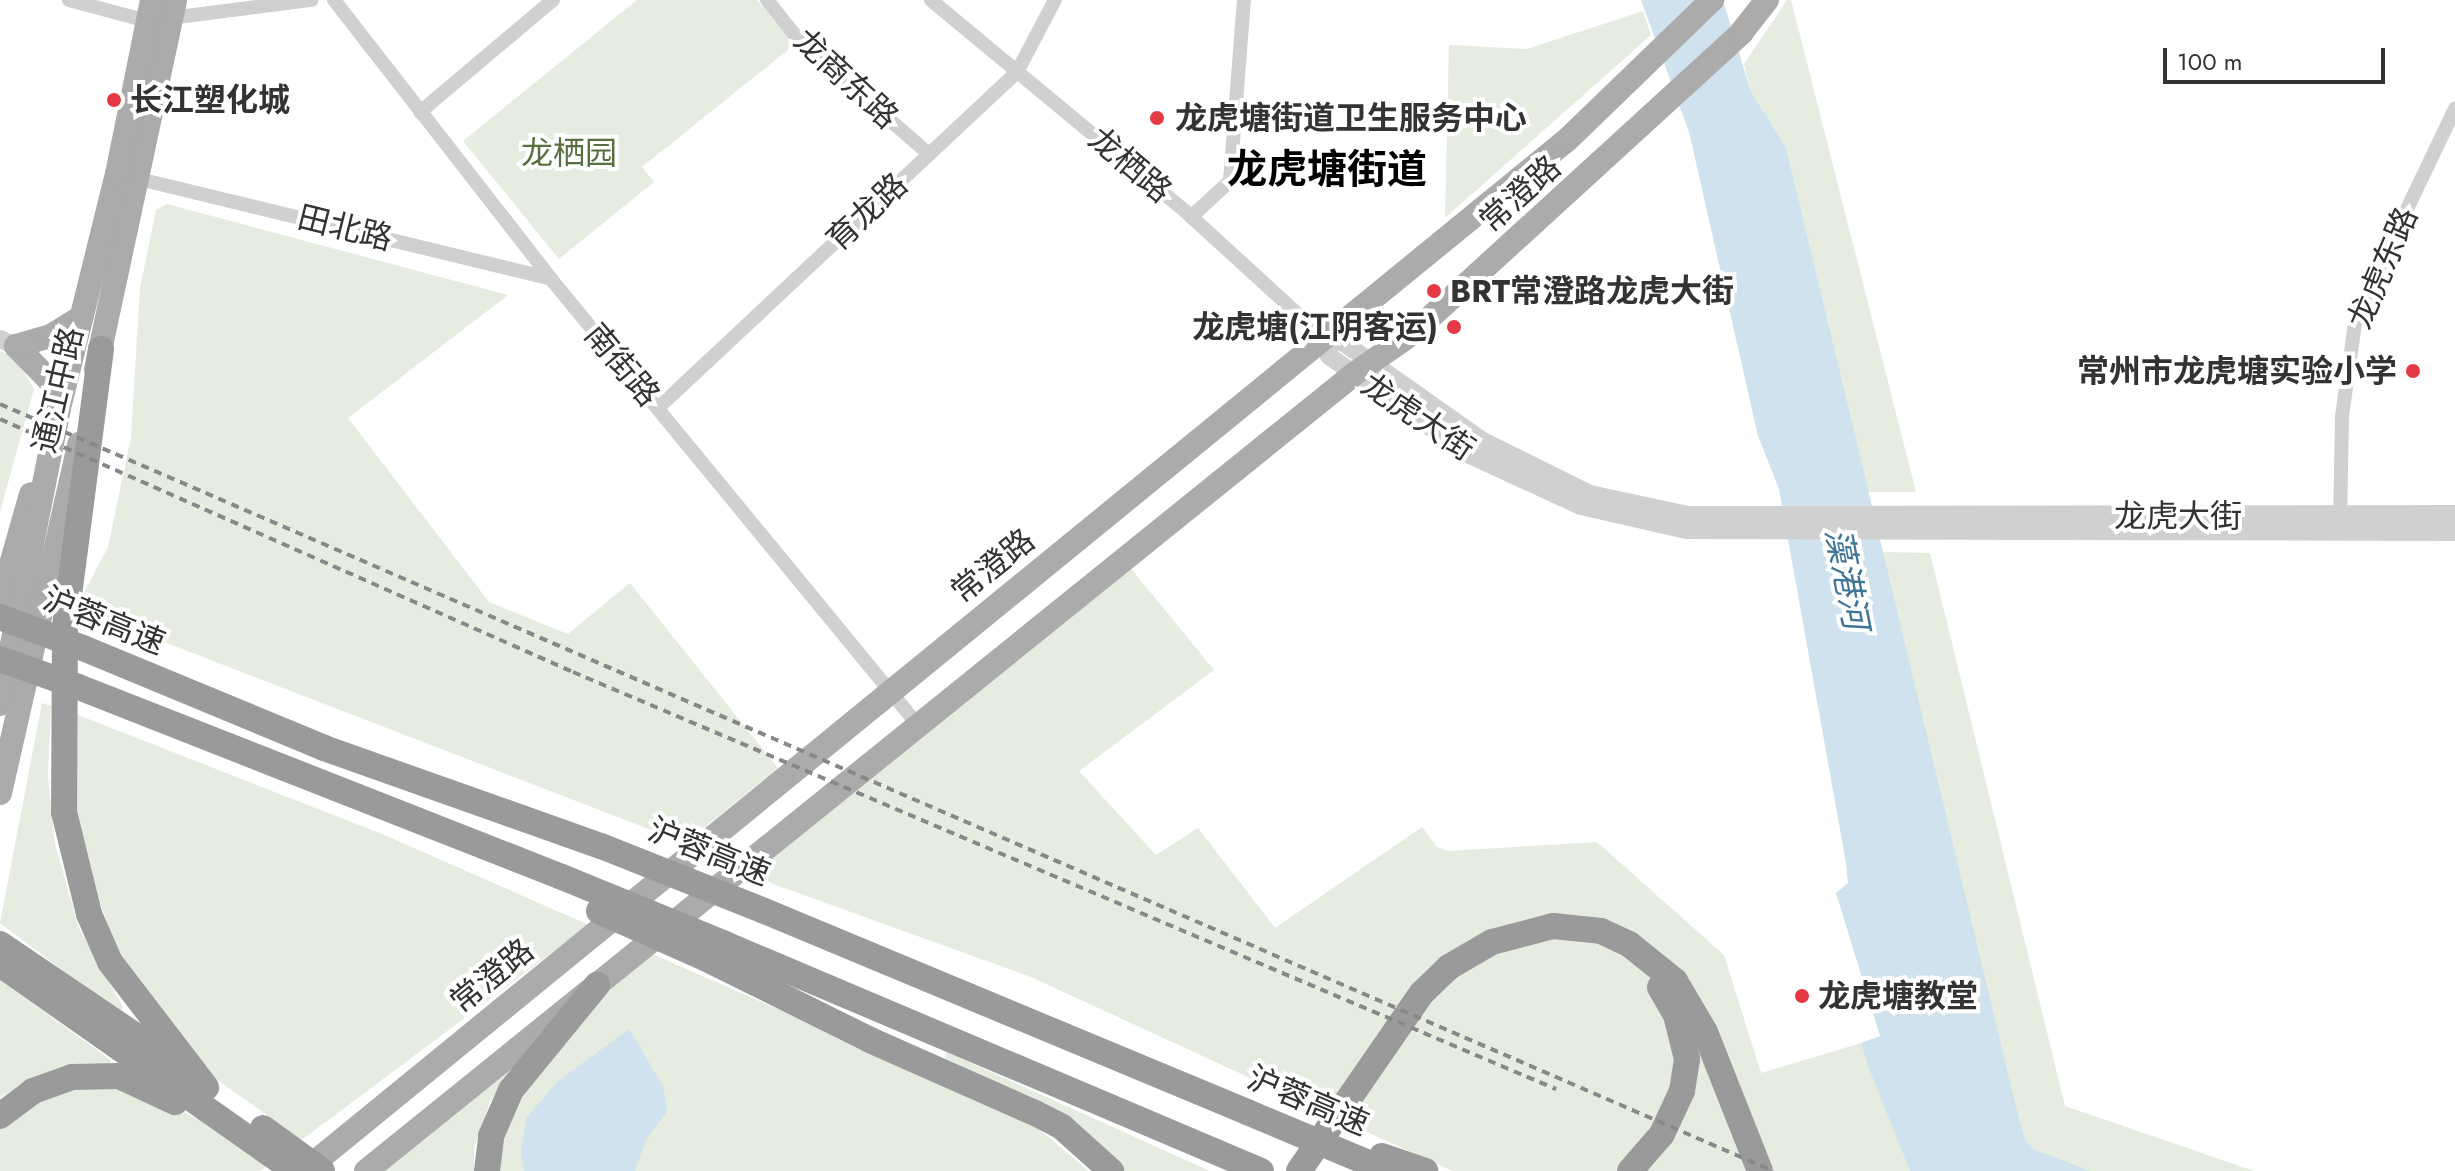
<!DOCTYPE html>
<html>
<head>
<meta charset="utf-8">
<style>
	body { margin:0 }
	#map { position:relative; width:2455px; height:1171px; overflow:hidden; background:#fff; font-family:Jost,"Noto Sans SC",sans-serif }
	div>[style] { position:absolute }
	.green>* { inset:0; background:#e6ecdf }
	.water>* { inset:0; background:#cfe2ee }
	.minor>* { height:14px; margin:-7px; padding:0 7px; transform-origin:7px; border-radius:7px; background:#d0d0d0 }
	.tertiary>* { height:18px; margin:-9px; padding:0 9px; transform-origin:9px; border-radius:9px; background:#d0d0d0 }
	.primary>* { height:24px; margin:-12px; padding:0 12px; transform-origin:12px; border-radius:12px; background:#ababab }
	.motorway>* { height:26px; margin:-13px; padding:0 13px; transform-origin:13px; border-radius:13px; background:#9a9a9a }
	.rail>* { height:4px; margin-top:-2px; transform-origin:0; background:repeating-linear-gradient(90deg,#888 0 8px,transparent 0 14px) }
	.motorway-bridge>* { height:26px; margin:-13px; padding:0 13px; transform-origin:13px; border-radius:13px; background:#9a9a9a }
	.dots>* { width:22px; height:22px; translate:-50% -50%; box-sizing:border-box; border:4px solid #fff; border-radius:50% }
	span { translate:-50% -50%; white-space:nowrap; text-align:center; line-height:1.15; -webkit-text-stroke:8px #fff; paint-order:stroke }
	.street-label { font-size:32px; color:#333 }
	.poi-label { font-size:32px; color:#333; font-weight:700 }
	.left { translate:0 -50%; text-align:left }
	.right { translate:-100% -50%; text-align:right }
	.park-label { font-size:32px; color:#56703f }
	.water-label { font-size:34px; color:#3f7597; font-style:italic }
	.district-label { font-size:40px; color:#000; font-weight:700 }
	.scale { position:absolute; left:2163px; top:48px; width:222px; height:36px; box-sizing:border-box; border:4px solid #333; border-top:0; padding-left:10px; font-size:24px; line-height:28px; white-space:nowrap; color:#333; -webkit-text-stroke:6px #fff; paint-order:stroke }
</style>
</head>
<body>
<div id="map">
	<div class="green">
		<div style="clip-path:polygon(637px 0,757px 0,794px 45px,642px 167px,654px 182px,559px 259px,463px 141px)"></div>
		<div style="clip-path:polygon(1787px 0,1791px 0,1916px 492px,1868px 492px,1786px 147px,1751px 92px,1744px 64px)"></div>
		<div style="clip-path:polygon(1643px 11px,1651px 35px,1445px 218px,1449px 45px,1527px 49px)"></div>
		<div style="clip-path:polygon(167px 204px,508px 295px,348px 418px,489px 602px,568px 634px,630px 583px,778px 768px,685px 843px,76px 608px,108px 547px,131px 437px,140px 288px,156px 210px)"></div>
		<div style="clip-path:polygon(0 351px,16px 358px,34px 389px,0 512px)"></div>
		<div style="clip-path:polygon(1882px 552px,1930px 553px,2065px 1106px,2254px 1171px,1999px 1171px,2014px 1103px)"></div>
		<div style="clip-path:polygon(1128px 565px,1214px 670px,1079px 771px,1156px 855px,1198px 828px,1275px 928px,1422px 827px,1437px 847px,1448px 851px,1597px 842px,1724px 955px,1761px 1073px,1861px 1043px,1910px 1171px,1452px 1171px,1031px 977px,748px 875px)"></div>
		<div style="clip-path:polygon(42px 703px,51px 706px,48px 775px,55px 844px,79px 928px,123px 1007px,119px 1013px,0 923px)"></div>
		<div style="clip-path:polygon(73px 713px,382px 834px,589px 925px,260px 1171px,0 1171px,0 1128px,19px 1110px,81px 1087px,119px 1087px,153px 1099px,222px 1129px,249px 1150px,284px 1127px,216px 1079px,118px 953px,86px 863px,75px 802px)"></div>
		<div style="clip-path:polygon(650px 953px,967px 1092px,1035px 1126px,1089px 1171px,493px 1171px,503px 1119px,576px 1019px)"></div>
		<div style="clip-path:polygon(0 980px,111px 1060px,109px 1066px,27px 1080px,0 1098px)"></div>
		<div style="clip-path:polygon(947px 1052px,1210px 1171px,1120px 1171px,1065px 1119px,945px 1058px)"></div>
		<div style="clip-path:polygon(514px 1067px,490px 1102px,474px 1149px,474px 1171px,375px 1171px)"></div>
	</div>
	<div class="water">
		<div style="clip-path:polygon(1641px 0,1723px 0,1751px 92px,1786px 147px,2015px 1103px,2025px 1140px,2035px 1150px,2091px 1171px,1910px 1171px,1870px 1071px,1861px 1043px,1880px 1036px,1836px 893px,1848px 883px,1846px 863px,1779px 489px,1758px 436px,1689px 132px)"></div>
		<div style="clip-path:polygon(629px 1029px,663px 1086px,667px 1112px,646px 1139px,635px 1171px,524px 1171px,521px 1150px,527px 1117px,557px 1082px)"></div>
	</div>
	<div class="minor">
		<div style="left:69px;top:0;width:81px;rotate:15.1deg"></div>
		<div style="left:147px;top:21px;width:166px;rotate:-7.3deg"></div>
		<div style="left:334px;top:0;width:353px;rotate:52.1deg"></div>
		<div style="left:551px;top:279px;width:576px;rotate:50.56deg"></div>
		<div style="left:767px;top:0;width:56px;rotate:51.5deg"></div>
		<div style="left:802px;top:44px;width:168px;rotate:40.9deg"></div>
		<div style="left:931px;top:0;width:330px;rotate:39.7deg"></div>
		<div style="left:1185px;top:211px;width:187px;rotate:42.4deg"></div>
		<div style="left:420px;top:112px;width:174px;rotate:-40.1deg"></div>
		<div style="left:139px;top:179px;width:424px;rotate:13.6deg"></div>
		<div style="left:1191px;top:217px;width:53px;rotate:-42.7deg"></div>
		<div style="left:1230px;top:181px;width:182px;rotate:-85.6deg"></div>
		<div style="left:658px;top:408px;width:492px;rotate:-43.1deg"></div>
		<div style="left:1017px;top:72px;width:81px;rotate:-62.2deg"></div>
		<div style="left:2340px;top:523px;width:107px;rotate:-88.9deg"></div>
		<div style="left:2342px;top:416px;width:101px;rotate:-82deg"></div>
		<div style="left:2356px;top:316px;width:230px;rotate:-64.5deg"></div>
	</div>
	<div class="tertiary">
		<div style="left:1323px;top:337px;width:20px;rotate:72deg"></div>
		<div style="left:1329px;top:356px;width:172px;rotate:35.1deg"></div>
		<div style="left:1470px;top:455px;width:122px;rotate:24.7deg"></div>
		<div style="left:1581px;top:506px;width:109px;rotate:12.8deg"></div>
		<div style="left:1687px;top:530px;width:768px;rotate:0.15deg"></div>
		<div style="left:1323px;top:337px;width:22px;rotate:16deg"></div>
		<div style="left:1344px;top:343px;width:170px;rotate:35.2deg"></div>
		<div style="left:1483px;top:441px;width:119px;rotate:26.4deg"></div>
		<div style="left:1590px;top:494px;width:99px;rotate:12.2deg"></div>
		<div style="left:1687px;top:515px;width:768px;rotate:-0.07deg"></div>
		<div style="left:0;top:339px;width:17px;rotate:24deg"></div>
	</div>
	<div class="primary">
		<div style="left:16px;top:346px;width:54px;rotate:45.7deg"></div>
		<div style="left:54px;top:385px;width:21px;rotate:76deg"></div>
		<div style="left:16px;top:346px;width:36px;rotate:-16deg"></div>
		<div style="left:51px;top:336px;width:36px;rotate:-32deg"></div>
		<div style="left:96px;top:369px;width:377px;rotate:-77.9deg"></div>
		<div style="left:0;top:603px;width:113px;rotate:-74.1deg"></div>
		<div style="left:0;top:704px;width:310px;rotate:-78.7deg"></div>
		<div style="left:61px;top:400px;width:233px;rotate:-76.1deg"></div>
		<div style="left:117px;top:174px;width:177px;rotate:-78.6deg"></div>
		<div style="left:0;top:793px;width:358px;rotate:-77.2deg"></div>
		<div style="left:304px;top:1171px;width:1630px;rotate:-39.23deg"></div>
		<div style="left:1567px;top:140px;width:202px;rotate:-44deg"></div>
		<div style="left:366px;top:1171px;width:1269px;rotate:-38.89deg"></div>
		<div style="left:1354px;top:374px;width:72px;rotate:-34.8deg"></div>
		<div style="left:1413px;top:333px;width:445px;rotate:-42.4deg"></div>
		<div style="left:1741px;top:33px;width:42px;rotate:-51.8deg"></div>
	</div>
	<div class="motorway">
		<div style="left:101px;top:349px;width:280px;rotate:97.4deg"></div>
		<div style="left:65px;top:627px;width:185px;rotate:90.3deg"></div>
		<div style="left:64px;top:812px;width:105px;rotate:76.2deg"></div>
		<div style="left:89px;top:914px;width:52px;rotate:66.4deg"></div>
		<div style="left:110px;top:962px;width:158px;rotate:52.5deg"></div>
		<div style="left:83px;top:648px;width:261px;rotate:22.5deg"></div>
		<div style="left:324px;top:748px;width:294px;rotate:19.5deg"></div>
		<div style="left:76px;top:686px;width:522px;rotate:21.46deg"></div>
		<div style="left:762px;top:910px;width:525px;rotate:22.61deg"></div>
		<div style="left:0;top:944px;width:212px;rotate:34.1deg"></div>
		<div style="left:725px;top:944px;width:582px;rotate:22.95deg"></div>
		<div style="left:707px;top:959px;width:182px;rotate:26.4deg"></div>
		<div style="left:870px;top:1040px;width:180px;rotate:23.9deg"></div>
		<div style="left:1035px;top:1113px;width:30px;rotate:27deg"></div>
		<div style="left:1062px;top:1127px;width:66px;rotate:41.9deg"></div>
		<div style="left:0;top:964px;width:360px;rotate:35.1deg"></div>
		<div style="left:0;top:1116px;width:41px;rotate:-37.1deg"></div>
		<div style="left:33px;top:1091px;width:41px;rotate:-19.7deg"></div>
		<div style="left:72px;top:1077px;width:47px;rotate:-1.2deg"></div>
		<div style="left:119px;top:1076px;width:62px;rotate:24.9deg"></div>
		<div style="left:1382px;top:1156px;width:46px;rotate:19.2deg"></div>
		<div style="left:487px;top:1171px;width:35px;rotate:-83deg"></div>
		<div style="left:491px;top:1136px;width:50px;rotate:-66.5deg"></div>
		<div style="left:511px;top:1090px;width:136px;rotate:-50.7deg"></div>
		<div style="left:1299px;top:1171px;width:216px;rotate:-55.4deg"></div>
		<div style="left:1422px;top:993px;width:37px;rotate:-44deg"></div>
		<div style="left:1449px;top:967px;width:50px;rotate:-30.2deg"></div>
		<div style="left:1492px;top:942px;width:63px;rotate:-14.7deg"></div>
		<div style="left:1553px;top:926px;width:48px;rotate:5.9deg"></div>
		<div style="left:1601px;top:931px;width:31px;rotate:25deg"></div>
		<div style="left:1629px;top:944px;width:59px;rotate:38.8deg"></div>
		<div style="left:1675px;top:981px;width:59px;rotate:59.5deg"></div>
		<div style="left:1705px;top:1032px;width:149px;rotate:68.4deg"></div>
		<div style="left:1630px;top:1171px;width:49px;rotate:-49.1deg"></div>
		<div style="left:1662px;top:1134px;width:47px;rotate:-65.1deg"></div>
		<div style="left:1682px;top:1091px;width:32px;rotate:-81deg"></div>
		<div style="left:1687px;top:1059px;width:45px;rotate:-104deg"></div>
		<div style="left:1676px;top:1015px;width:32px;rotate:-120deg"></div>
	</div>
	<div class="rail">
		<div style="left:0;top:404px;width:1932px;rotate:23.39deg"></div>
		<div style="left:0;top:419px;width:626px;rotate:23.82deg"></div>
		<div style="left:573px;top:672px;width:1068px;rotate:22.99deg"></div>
	</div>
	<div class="motorway-bridge">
		<div style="left:0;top:617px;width:89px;rotate:20.5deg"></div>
		<div style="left:0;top:659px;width:81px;rotate:19.6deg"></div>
		<div style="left:601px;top:846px;width:173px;rotate:21.7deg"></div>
		<div style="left:562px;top:877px;width:176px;rotate:22.3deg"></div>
		<div style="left:599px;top:911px;width:118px;rotate:24deg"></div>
		<div style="left:1247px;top:1112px;width:137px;rotate:22.8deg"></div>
		<div style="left:263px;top:1128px;width:73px;rotate:36.1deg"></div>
	</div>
	<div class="dots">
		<div style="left:114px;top:100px;background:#e63946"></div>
		<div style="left:1157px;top:118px;background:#e63946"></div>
		<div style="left:1434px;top:291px;background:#e63946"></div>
		<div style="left:1454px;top:327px;background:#e63946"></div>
		<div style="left:2413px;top:371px;background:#e63946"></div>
		<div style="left:1802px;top:996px;background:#e63946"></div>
	</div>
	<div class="street-label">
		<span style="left:846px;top:79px;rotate:43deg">龙商东路</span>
		<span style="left:1130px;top:165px;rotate:40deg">龙栖路</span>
		<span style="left:1520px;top:194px;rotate:-42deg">常澄路</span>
		<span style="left:867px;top:212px;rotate:-43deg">育龙路</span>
		<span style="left:345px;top:228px;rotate:14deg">田北路</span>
		<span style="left:2383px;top:268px;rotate:-67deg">龙虎东路</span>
		<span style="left:622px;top:365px;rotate:50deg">南街路</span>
		<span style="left:58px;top:390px;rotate:-77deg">通江中路</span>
		<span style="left:1418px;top:417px;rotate:34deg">龙虎大街</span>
		<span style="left:2178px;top:516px">龙虎大街</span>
		<span style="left:993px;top:566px;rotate:-39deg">常澄路</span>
		<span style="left:104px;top:621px;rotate:22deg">沪蓉高速</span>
		<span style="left:709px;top:852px;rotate:22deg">沪蓉高速</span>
		<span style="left:492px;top:976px;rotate:-39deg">常澄路</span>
		<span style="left:1308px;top:1101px;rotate:23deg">沪蓉高速</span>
	</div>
	<div class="poi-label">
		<span class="left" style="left:130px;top:100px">长江塑化城</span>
		<span class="left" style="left:1175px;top:118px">龙虎塘街道卫生服务中心</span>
		<span class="left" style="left:1450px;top:291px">BRT常澄路龙虎大街</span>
		<span class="right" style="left:1438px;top:327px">龙虎塘(江阴客运)</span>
		<span class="right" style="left:2397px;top:371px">常州市龙虎塘实验小学</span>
		<span class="left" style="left:1818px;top:996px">龙虎塘教堂</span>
	</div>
	<div class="park-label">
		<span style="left:569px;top:153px">龙栖园</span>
	</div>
	<div class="water-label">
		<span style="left:1847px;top:579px;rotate:79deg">藻港河</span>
	</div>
	<div class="district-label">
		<span style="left:1327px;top:169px">龙虎塘街道</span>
	</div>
	<div class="scale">100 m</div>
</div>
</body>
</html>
